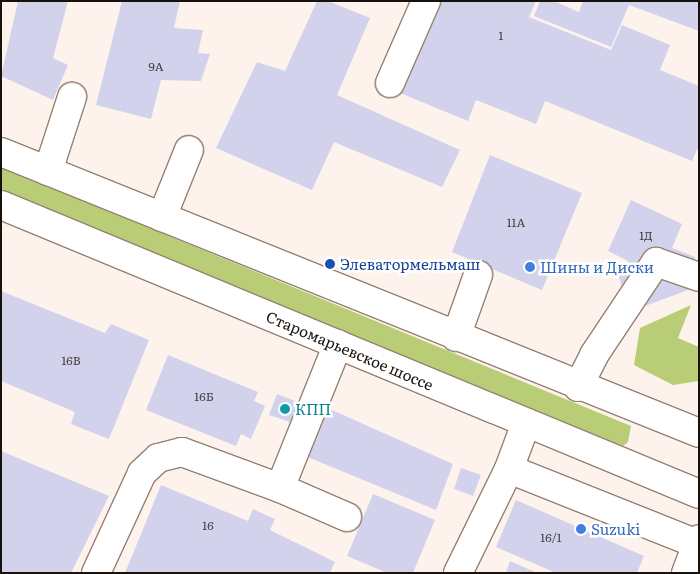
<!DOCTYPE html>
<html>
<head>
<meta charset="utf-8">
<style>
	body { margin:0 }
	#map { position:relative; width:700px; height:574px; overflow:hidden; background:#fdf3ec; font-family:Literata,serif }
	div>[style] { position:absolute }
	.green>* { inset:0; background:#b8cd75 }
	.building>* { inset:0; background:#d3d2ec }
	.roads { filter:drop-shadow(1px 0 #968170) drop-shadow(-1px 0 #968170) drop-shadow(0 1px #968170) drop-shadow(0 -1px #968170) }
	.minor>* { height:28px; margin:-14px; padding:0 14px; transform-origin:14px; border-radius:14px; background:#fff }
	.major>* { height:28px; margin:-14px; padding:0 14px; transform-origin:14px; border-radius:14px; background:#fff }
	.dots>* { width:14px; height:14px; translate:-50% -50%; box-sizing:border-box; border:2px solid #fff; border-radius:50% }
	span { translate:-50% -50%; white-space:nowrap; text-align:center; line-height:1.15; -webkit-text-stroke:5px #fff; paint-order:stroke }
	.number-label { font-size:12px; color:#484143 }
	.number-label span { -webkit-text-stroke-width:0 }
	.transit-label { font-size:15px; color:#164399 }
	.left { translate:0 -50%; text-align:left }
	.shop-label { font-size:15px; color:#366cbe }
	.street-label { font-size:15px; color:#19110b }
	.culture-label { font-size:15px; color:#0d838f }
	.frame { position:absolute; inset:0; border:2px solid #19110b; pointer-events:none }
</style>
</head>
<body>
<div id="map">
	<div class="green">
		<div style="clip-path:polygon(1px 167px,631px 426px,628px 442px,623px 446px,1px 190px)"></div>
		<div style="clip-path:polygon(691px 305px,678px 338px,699px 347px,699px 381px,673px 385px,634px 365px,640px 328px)"></div>
	</div>
	<div class="building">
		<div style="clip-path:polygon(18px 1px,68px 1px,53px 58px,68px 65px,53px 100px,1px 76px)"></div>
		<div style="clip-path:polygon(122px 1px,180px 1px,174px 28px,203px 30px,198px 53px,210px 54px,201px 81px,161px 80px,151px 119px,96px 105px)"></div>
		<div style="clip-path:polygon(317px 1px,328px 1px,370px 18px,337px 95px,460px 150px,442px 187px,334px 142px,312px 190px,216px 148px,257px 62px,285px 71px)"></div>
		<div style="clip-path:polygon(437px 1px,536px 1px,529px 17px,611px 50px,622px 25px,670px 45px,660px 70px,699px 86px,699px 145px,692px 161px,545px 101px,536px 124px,476px 100px,468px 121px,400px 93px)"></div>
		<div style="clip-path:polygon(540px 1px,554px 1px,579px 12px,583px 1px,699px 1px,699px 31px,629px 5px,611px 47px,534px 16px)"></div>
		<div style="clip-path:polygon(490px 155px,582px 193px,542px 290px,452px 252px)"></div>
		<div style="clip-path:polygon(631px 200px,682px 224px,672px 248px,695px 257px,699px 286px,629px 312px,619px 277px,628px 261px,608px 251px)"></div>
		<div style="clip-path:polygon(1px 291px,105px 333px,111px 324px,149px 340px,109px 439px,71px 424px,75px 412px,1px 381px)"></div>
		<div style="clip-path:polygon(168px 355px,258px 392px,254px 401px,265px 406px,251px 439px,241px 434px,236px 446px,146px 410px)"></div>
		<div style="clip-path:polygon(277px 394px,300px 403px,293px 423px,269px 415px)"></div>
		<div style="clip-path:polygon(323px 406px,453px 464px,436px 510px,305px 456px)"></div>
		<div style="clip-path:polygon(1px 451px,109px 496px,71px 573px,1px 573px)"></div>
		<div style="clip-path:polygon(461px 468px,481px 475px,473px 496px,454px 489px)"></div>
		<div style="clip-path:polygon(161px 485px,248px 521px,253px 509px,275px 519px,270px 530px,335px 562px,330px 573px,125px 573px)"></div>
		<div style="clip-path:polygon(373px 494px,435px 520px,413px 573px,387px 573px,347px 556px)"></div>
		<div style="clip-path:polygon(516px 500px,644px 556px,637px 573px,556px 573px,496px 547px)"></div>
		<div style="clip-path:polygon(510px 561px,537px 573px,506px 573px)"></div>
	</div>
	<div class="roads">
		<div class="minor">
			<div style="left:390px;top:83px;width:90px;rotate:-66.3deg"></div>
			<div style="left:48px;top:171px;width:78px;rotate:-72deg"></div>
			<div style="left:162px;top:217px;width:72px;rotate:-68.1deg"></div>
			<div style="left:456px;top:337px;width:66px;rotate:-70.5deg"></div>
			<div style="left:578px;top:387px;width:36px;rotate:-63deg"></div>
			<div style="left:594px;top:355px;width:112px;rotate:-56.3deg"></div>
			<div style="left:656px;top:262px;width:46px;rotate:19.2deg"></div>
			<div style="left:526px;top:423px;width:49px;rotate:110.3deg"></div>
			<div style="left:509px;top:469px;width:202px;rotate:21.7deg"></div>
			<div style="left:280px;top:488px;width:73px;rotate:23.4deg"></div>
			<div style="left:96px;top:573px;width:110px;rotate:-65.3deg"></div>
			<div style="left:142px;top:473px;width:22px;rotate:-43deg"></div>
			<div style="left:158px;top:458px;width:25px;rotate:-14deg"></div>
			<div style="left:182px;top:452px;width:104px;rotate:20.2deg"></div>
			<div style="left:280px;top:488px;width:155px;rotate:-68.1deg"></div>
			<div style="left:458px;top:573px;width:116px;rotate:-63.9deg"></div>
			<div style="left:686px;top:573px;width:36px;rotate:-69deg"></div>
		</div>
		<div class="major">
			<div style="left:1px;top:152px;width:752px;rotate:21.93deg"></div>
			<div style="left:1px;top:205px;width:755px;rotate:22.49deg"></div>
		</div>
	</div>
	<div class="dots">
		<div style="left:330px;top:264px;background:#1a4fb4"></div>
		<div style="left:530px;top:267px;background:#3f7fe0"></div>
		<div style="left:285px;top:409px;background:#0f9aa8"></div>
		<div style="left:581px;top:529px;background:#3f7fe0"></div>
	</div>
	<div class="number-label">
		<span style="left:501px;top:36px">1</span>
		<span style="left:156px;top:67px">9А</span>
		<span style="left:516px;top:223px">11А</span>
		<span style="left:646px;top:236px">1Д</span>
		<span style="left:71px;top:361px">16В</span>
		<span style="left:204px;top:397px">16Б</span>
		<span style="left:208px;top:526px">16</span>
		<span style="left:551px;top:538px">16/1</span>
	</div>
	<div class="transit-label">
		<span class="left" style="left:340px;top:264px">Элеватормельмаш</span>
	</div>
	<div class="shop-label">
		<span class="left" style="left:540px;top:267px">Шины и Диски</span>
		<span class="left" style="left:591px;top:529px">Suzuki</span>
	</div>
	<div class="street-label">
		<span style="left:350px;top:350px;rotate:23deg">Старомарьевское шоссе</span>
	</div>
	<div class="culture-label">
		<span class="left" style="left:295px;top:409px">КПП</span>
	</div>
	<div class="frame"></div>
</div>
</body>
</html>
